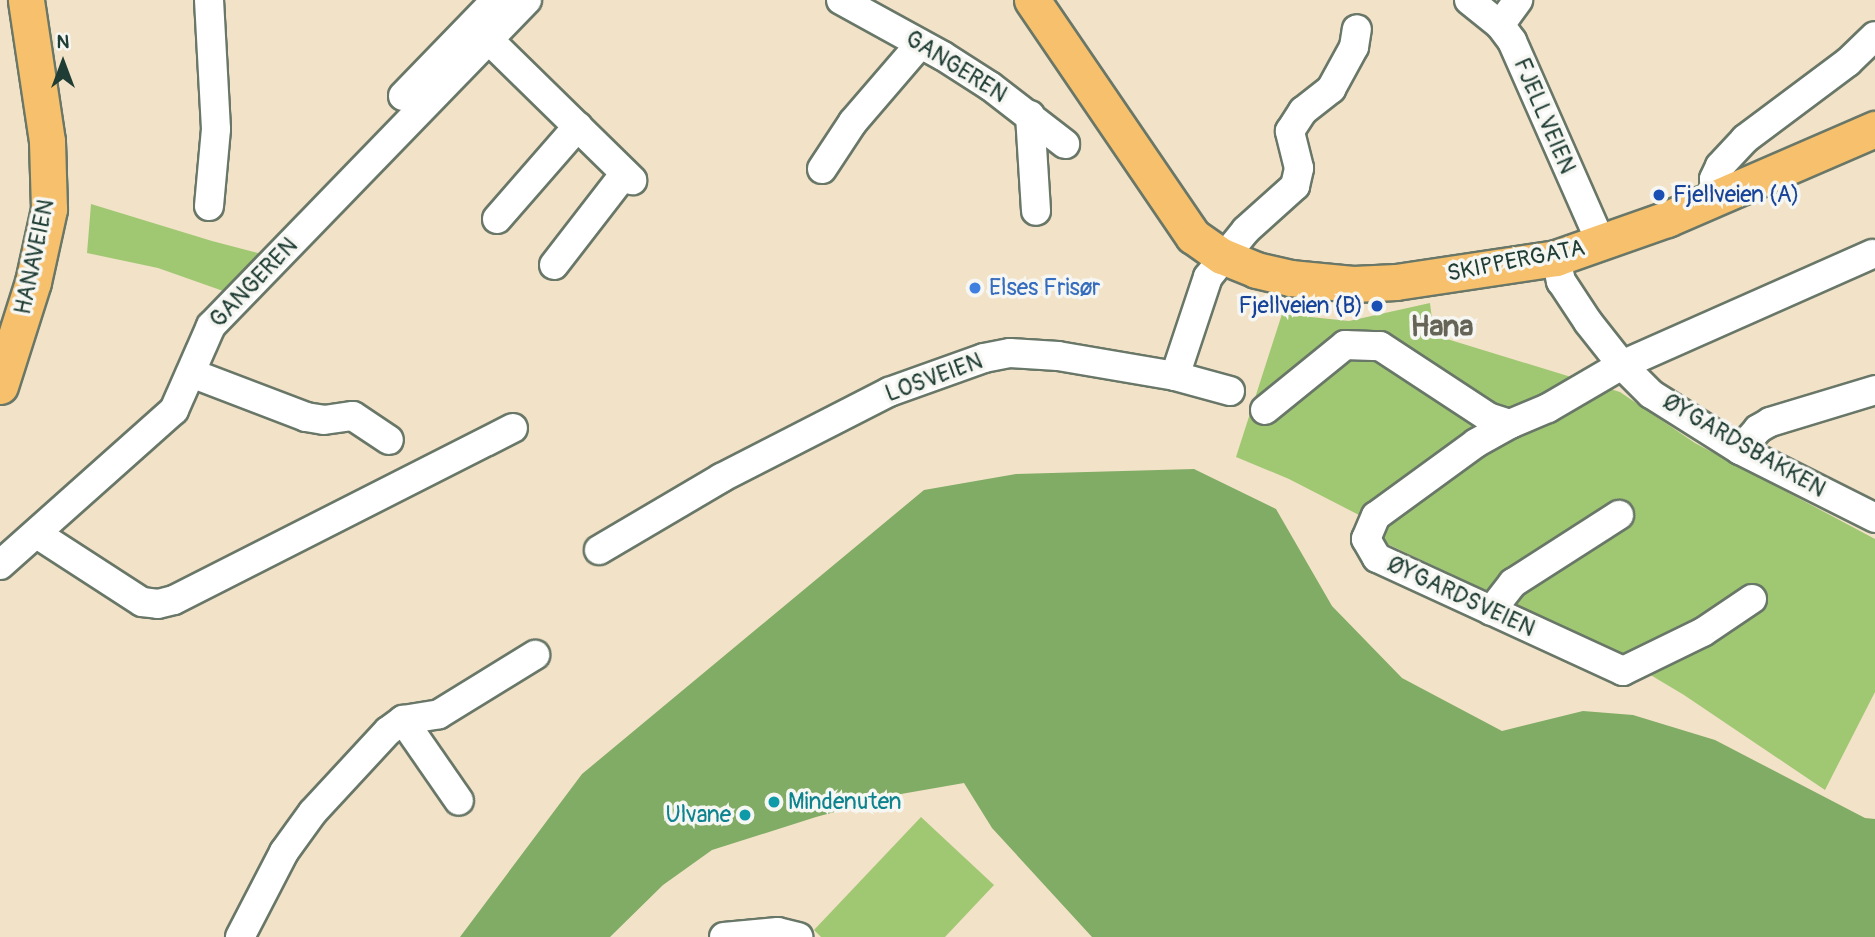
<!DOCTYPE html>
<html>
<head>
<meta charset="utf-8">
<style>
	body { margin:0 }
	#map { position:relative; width:1875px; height:937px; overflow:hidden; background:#f2e2c8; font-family:Pangolin,sans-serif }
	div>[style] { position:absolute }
	.green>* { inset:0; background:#a0c873 }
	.forest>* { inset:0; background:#80ac65 }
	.roads { filter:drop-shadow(2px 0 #697768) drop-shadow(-2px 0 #697768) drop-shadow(0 2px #697768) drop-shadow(0 -2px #697768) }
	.minor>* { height:28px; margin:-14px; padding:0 14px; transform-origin:14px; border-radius:14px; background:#fff }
	.major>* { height:35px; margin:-17.5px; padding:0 17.5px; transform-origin:17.5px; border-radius:17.5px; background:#f7c06c }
	.dots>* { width:19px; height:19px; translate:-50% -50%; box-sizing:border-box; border:4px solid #f6f6f2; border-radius:50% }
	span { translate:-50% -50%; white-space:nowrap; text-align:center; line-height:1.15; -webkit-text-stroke:7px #f6f6f2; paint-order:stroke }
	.street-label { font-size:23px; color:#1f3d34 }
	.transit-label { font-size:23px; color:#164399 }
	.left { translate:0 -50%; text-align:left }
	.right { translate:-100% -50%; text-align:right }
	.shop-label { font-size:23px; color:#366cbe }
	.culture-label { font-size:23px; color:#0d838f }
	.district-label { font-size:30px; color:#666456; font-weight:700 }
	.north { position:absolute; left:28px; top:28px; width:70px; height:70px; -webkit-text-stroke:5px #f6f6f2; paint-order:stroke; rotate:0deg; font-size:19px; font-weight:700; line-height:28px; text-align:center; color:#1f3d34 }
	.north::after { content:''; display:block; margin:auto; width:24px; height:32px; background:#1f3d34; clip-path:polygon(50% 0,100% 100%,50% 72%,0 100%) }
</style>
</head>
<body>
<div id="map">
	<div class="green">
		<div style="clip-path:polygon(91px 204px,212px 241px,262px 254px,226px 292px,158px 268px,87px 253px)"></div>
		<div style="clip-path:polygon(1430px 303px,1434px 335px,1620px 392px,1695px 443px,1875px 539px,1875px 692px,1825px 790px,1684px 695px,1597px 643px,1379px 540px,1359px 515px,1289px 479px,1236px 457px,1282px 314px,1349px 321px)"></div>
		<div style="clip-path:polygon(921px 817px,994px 885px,945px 937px,821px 937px,814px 930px)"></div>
	</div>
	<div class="forest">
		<div style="clip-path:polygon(1194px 469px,1276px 509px,1332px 606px,1402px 678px,1502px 731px,1583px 711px,1633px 715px,1715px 740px,1865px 818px,1875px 819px,1875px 937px,1092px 937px,992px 828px,964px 783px,901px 794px,816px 817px,712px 850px,663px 885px,610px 937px,460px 937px,582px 774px,924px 490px,1016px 474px)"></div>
	</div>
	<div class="roads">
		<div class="minor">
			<div style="left:841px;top:0;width:116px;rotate:28.8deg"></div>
			<div style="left:943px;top:56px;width:56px;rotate:32.6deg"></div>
			<div style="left:990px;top:86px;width:95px;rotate:37.7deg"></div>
			<div style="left:1469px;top:0;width:40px;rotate:39deg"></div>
			<div style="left:1500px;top:25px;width:20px;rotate:53deg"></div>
			<div style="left:1512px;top:41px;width:223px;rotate:66.2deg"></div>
			<div style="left:1500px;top:25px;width:31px;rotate:-54deg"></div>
			<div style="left:488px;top:39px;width:202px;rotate:44.4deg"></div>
			<div style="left:403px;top:96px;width:134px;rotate:-45.9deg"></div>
			<div style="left:1030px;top:115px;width:96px;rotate:86.4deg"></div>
			<div style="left:822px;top:169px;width:56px;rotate:-56.6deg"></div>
			<div style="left:853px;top:122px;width:103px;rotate:-49.3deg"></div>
			<div style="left:1717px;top:198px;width:19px;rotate:-99deg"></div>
			<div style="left:1714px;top:179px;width:14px;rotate:-65deg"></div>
			<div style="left:1720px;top:166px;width:37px;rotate:-47deg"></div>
			<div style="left:1745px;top:139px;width:129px;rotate:-36.8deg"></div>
			<div style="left:1848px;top:62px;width:37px;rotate:-44deg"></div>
			<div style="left:209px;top:206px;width:77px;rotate:-84.8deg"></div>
			<div style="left:216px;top:129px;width:129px;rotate:-93.1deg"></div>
			<div style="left:497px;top:219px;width:123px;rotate:-48.9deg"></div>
			<div style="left:1556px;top:258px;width:24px;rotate:78deg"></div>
			<div style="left:1561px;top:281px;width:49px;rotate:56.6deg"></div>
			<div style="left:1588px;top:322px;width:55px;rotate:51.7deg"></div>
			<div style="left:1622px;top:365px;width:41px;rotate:45deg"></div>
			<div style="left:1651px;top:394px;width:105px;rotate:32.2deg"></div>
			<div style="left:1740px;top:450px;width:151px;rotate:26.7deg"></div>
			<div style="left:554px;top:265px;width:116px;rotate:-52.3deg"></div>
			<div style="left:191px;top:373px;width:123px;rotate:20.9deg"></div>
			<div style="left:306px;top:417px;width:18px;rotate:9deg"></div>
			<div style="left:324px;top:420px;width:29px;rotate:-8deg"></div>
			<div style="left:353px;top:416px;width:43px;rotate:33.7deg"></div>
			<div style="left:1175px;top:376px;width:104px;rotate:-71.6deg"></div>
			<div style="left:1208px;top:277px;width:60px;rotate:-51deg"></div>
			<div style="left:1246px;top:230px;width:66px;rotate:-41.9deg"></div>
			<div style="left:1295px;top:186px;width:18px;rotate:-77deg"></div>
			<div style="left:1299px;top:168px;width:38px;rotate:-104deg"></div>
			<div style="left:1290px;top:131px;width:24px;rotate:-57deg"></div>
			<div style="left:1303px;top:111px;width:36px;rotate:-38deg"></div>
			<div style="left:1331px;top:89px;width:48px;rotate:-61.3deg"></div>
			<div style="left:1354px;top:47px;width:18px;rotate:-81deg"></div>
			<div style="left:1265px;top:410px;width:103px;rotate:-39.1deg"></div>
			<div style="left:1345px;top:345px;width:35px;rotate:2deg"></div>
			<div style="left:1380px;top:346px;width:129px;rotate:33.3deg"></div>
			<div style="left:1488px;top:417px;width:23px;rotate:18deg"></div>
			<div style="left:1740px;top:450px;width:28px;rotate:-49deg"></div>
			<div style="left:1758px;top:429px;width:14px;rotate:-30deg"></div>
			<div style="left:1770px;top:422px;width:110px;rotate:-16.9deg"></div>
			<div style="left:37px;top:534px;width:125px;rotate:32.9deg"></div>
			<div style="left:142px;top:602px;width:16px;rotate:7deg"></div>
			<div style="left:158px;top:604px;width:16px;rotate:-14deg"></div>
			<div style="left:174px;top:600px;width:380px;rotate:-26.9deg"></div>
			<div style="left:599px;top:550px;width:142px;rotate:-30.5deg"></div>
			<div style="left:721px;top:478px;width:189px;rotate:-27.1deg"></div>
			<div style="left:889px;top:392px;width:101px;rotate:-19.7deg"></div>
			<div style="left:984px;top:358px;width:26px;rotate:-11deg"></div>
			<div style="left:1010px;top:353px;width:48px;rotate:3.6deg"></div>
			<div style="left:1058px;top:356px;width:119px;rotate:9.7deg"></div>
			<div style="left:1175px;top:376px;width:57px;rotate:15.3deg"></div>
			<div style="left:0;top:565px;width:233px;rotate:-41.7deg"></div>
			<div style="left:174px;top:410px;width:92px;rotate:-66.2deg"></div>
			<div style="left:211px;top:326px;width:454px;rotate:-45.9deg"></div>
			<div style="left:1752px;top:599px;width:59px;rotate:146deg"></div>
			<div style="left:1703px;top:632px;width:89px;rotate:154deg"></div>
			<div style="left:1623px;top:671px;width:271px;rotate:-155.3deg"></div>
			<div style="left:1377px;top:558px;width:22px;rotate:-120deg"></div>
			<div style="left:1366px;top:539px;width:25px;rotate:-67deg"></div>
			<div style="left:1376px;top:516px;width:124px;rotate:-36.1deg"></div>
			<div style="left:1476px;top:443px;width:39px;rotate:-29deg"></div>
			<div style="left:1510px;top:424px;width:41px;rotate:-22.8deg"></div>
			<div style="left:1548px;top:408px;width:86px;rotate:-30.2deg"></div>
			<div style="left:1622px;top:365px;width:274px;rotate:-23.9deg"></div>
			<div style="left:1491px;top:611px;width:36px;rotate:-52deg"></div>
			<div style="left:1513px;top:583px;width:126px;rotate:-32.7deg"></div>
			<div style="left:403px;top:720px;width:98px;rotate:55.3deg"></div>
			<div style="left:240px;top:937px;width:96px;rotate:-62.6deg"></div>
			<div style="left:284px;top:852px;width:49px;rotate:-54.1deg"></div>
			<div style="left:313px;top:812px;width:110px;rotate:-47.2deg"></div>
			<div style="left:388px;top:731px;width:19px;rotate:-36deg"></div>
			<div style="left:403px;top:720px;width:36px;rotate:-9deg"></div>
			<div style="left:439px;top:714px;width:113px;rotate:-31.6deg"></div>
			<div style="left:724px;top:937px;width:54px;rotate:-5.3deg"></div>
			<div style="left:778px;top:932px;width:21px;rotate:14deg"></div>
		</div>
		<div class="major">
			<div style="left:1032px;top:0;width:286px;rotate:55.7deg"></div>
			<div style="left:1193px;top:236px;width:35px;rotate:35deg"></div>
			<div style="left:1222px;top:256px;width:37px;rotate:22deg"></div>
			<div style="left:1256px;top:270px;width:35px;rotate:13deg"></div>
			<div style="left:1290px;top:278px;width:63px;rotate:5.4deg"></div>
			<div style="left:1353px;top:284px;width:43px;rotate:-2.7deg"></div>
			<div style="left:1396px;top:282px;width:162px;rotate:-8.5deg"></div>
			<div style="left:1556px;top:258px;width:118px;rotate:-19.4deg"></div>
			<div style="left:1667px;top:219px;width:227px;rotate:-23.4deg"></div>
			<div style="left:0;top:386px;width:109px;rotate:-72.4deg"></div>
			<div style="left:33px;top:282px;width:75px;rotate:-77.6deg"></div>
			<div style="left:49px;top:209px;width:68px;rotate:-91.7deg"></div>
			<div style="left:47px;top:141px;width:143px;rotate:-98.5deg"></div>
		</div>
	</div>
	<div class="dots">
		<div style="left:1659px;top:195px;background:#1a4fb4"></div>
		<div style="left:975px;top:288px;background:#3f7fe0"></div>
		<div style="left:1377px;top:306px;background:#1a4fb4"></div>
		<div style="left:774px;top:802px;background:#0f9aa8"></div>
		<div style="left:745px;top:815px;background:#0f9aa8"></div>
	</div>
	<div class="street-label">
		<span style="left:956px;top:67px;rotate:32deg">GANGEREN</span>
		<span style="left:1544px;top:116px;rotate:67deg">FJELLVEIEN</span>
		<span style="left:35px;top:257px;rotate:-78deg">HANAVEIEN</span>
		<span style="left:1516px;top:261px;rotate:-11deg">SKIPPERGATA</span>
		<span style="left:254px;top:283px;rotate:-46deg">GANGEREN</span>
		<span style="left:934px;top:378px;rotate:-20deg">LOSVEIEN</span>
		<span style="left:1744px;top:446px;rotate:30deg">ØYGARDSBAKKEN</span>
		<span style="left:1461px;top:597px;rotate:25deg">ØYGARDSVEIEN</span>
	</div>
	<div class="transit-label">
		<span class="left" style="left:1673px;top:195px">Fjellveien (A)</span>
		<span class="right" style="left:1363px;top:306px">Fjellveien (B)</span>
	</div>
	<div class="shop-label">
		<span class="left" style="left:989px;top:288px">Elses Frisør</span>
	</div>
	<div class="culture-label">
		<span class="left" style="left:788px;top:802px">Mindenuten</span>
		<span class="right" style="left:731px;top:815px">Ulvane</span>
	</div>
	<div class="district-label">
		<span style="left:1442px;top:327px">Hana</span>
	</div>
	<div class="north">N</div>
</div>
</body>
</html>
